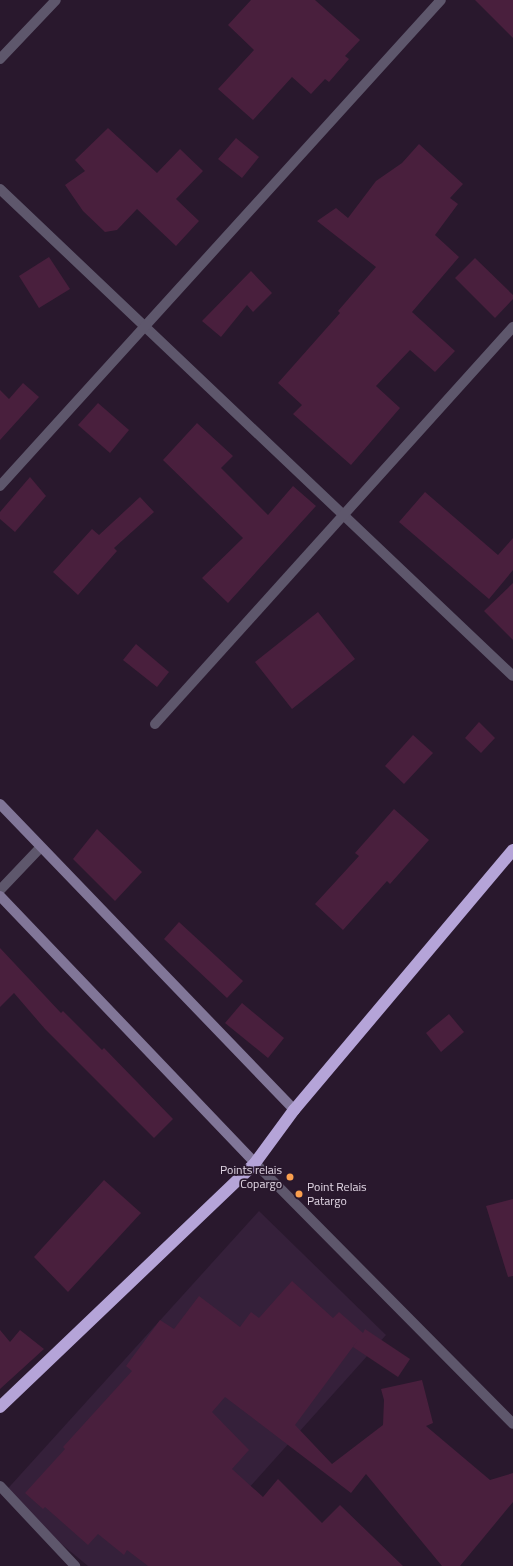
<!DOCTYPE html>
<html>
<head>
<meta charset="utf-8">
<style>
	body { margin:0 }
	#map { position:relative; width:513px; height:1566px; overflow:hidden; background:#29182d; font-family:"Titillium Web",sans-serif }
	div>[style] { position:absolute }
	.built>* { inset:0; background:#35203a }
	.building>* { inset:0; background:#491f3d }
	.street>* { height:10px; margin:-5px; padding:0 5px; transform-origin:5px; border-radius:5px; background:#5e576c }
	.secondary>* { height:10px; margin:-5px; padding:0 5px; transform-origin:5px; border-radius:5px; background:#817698 }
	.highway>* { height:12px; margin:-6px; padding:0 6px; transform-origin:6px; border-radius:6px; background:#b5a4d8 }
	.dots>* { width:11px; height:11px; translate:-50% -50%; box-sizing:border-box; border:2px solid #29182d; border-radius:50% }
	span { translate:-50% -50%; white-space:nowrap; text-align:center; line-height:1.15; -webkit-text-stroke:3.5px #29182d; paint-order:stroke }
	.poi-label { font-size:12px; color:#e2d7e5 }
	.right { translate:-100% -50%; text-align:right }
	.left { translate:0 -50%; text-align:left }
</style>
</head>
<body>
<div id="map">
	<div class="built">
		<div style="clip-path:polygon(259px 1211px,386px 1335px,179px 1566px,88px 1566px,2px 1495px)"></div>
	</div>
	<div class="building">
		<div style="clip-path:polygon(251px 0,315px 0,360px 40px,345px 56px,349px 59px,329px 82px,325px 79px,311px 94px,292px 77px,253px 120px,218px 89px,254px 50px,228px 25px)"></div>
		<div style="clip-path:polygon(475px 0,513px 0,513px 38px)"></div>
		<div style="clip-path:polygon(108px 128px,157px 173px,180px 149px,203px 171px,176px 199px,199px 221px,176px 246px,137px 209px,117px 230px,105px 232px,83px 211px,65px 185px,85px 171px,75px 160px)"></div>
		<div style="clip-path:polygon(236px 138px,259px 157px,242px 178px,218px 159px)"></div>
		<div style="clip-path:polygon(419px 144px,463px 184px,450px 198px,458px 204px,435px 235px,459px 257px,412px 312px,455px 351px,435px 372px,410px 350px,376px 386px,400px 408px,351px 465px,293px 414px,302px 405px,278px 383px,340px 313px,338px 311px,376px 267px,317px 221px,336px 208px,348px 218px,376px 181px,402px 163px)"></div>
		<div style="clip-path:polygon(49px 257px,70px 289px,39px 308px,19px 276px)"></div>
		<div style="clip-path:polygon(475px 258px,513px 295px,513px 299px,495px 318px,455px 278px)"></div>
		<div style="clip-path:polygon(251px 271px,272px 293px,253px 312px,247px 305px,221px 337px,202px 321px)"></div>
		<div style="clip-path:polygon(23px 383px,39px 397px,0 440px,0 390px,9px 399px)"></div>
		<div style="clip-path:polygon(98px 403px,129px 430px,110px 453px,78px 425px)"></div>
		<div style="clip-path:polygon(197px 423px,233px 456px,221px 468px,268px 515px,293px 486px,316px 506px,228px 603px,202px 578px,243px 538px,163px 460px)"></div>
		<div style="clip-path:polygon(30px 477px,46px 496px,15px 532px,0 519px,0 512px)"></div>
		<div style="clip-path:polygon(425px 492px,498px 555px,513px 538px,513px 570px,489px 599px,399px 522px)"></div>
		<div style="clip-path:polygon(140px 497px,154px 512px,114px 548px,117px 551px,78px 595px,53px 572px,92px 529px,99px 535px)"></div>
		<div style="clip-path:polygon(513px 583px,513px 640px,484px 611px)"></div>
		<div style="clip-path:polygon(318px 612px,355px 659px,292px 709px,255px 662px)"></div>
		<div style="clip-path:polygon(136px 644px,169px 672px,157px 687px,123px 660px)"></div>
		<div style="clip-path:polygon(479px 722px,495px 738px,481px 753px,465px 738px)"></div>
		<div style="clip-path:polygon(413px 735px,433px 753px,404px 784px,385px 766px)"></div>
		<div style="clip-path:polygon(394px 809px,429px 840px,390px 884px,387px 881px,343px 930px,315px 904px,359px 856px,355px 853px)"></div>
		<div style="clip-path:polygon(97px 829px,142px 872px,115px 901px,73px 859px)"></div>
		<div style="clip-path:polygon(179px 922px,243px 981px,227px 998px,164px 939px)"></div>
		<div style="clip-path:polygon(0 948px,61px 1013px,63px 1011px,102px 1050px,104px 1048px,173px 1119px,154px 1138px,45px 1029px,14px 993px,0 1007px)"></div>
		<div style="clip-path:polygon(242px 1003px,284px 1038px,268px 1058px,225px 1023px)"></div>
		<div style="clip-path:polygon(449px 1014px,464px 1032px,441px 1052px,426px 1033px)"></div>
		<div style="clip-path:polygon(104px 1180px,141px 1213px,68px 1292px,34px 1257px)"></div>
		<div style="clip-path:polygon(513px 1199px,513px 1276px,508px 1277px,486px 1206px)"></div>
		<div style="clip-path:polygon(292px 1281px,333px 1318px,339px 1312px,363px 1333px,365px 1329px,410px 1359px,398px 1377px,353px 1347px,358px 1340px,295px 1425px,332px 1464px,383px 1425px,384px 1400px,381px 1389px,422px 1380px,433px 1423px,426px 1426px,490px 1480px,513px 1473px,513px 1502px,460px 1566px,442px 1566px,366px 1474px,351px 1493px,225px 1397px,212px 1412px,249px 1450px,232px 1469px,263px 1497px,278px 1479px,322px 1523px,340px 1505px,403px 1566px,148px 1566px,127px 1550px,124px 1555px,98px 1534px,88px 1545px,45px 1507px,43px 1509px,25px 1493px,65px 1449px,63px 1447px,132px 1371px,126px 1366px,160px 1320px,174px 1329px,199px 1296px,240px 1327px,251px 1312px,259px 1318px)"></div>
		<div style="clip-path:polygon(0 1330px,10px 1342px,20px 1330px,44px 1349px,0 1389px)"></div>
	</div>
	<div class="street">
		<div style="left:0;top:59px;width:81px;rotate:-46.5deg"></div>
		<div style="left:0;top:189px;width:707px;rotate:43.51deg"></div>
		<div style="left:0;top:486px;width:656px;rotate:-47.78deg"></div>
		<div style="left:155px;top:724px;width:535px;rotate:-47.96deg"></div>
		<div style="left:0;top:890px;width:59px;rotate:-46.4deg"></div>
		<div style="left:255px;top:1163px;width:367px;rotate:45.3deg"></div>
		<div style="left:0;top:1486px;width:110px;rotate:46.8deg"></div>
	</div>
	<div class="secondary">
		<div style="left:0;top:804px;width:424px;rotate:46.1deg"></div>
		<div style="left:0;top:896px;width:369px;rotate:46.3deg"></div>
	</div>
	<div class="highway">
		<div style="left:0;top:1407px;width:353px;rotate:-43.7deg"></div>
		<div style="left:255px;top:1163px;width:66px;rotate:-53.7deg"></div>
		<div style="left:294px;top:1110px;width:340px;rotate:-49.9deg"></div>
	</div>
	<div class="dots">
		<div style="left:290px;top:1177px;background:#fa9f4e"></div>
		<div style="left:299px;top:1194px;background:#fa9f4e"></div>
	</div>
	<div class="poi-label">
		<span class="right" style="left:282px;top:1177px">Points relais<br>Copargo</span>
		<span class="left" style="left:307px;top:1194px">Point Relais<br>Patargo</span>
	</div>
</div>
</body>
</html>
